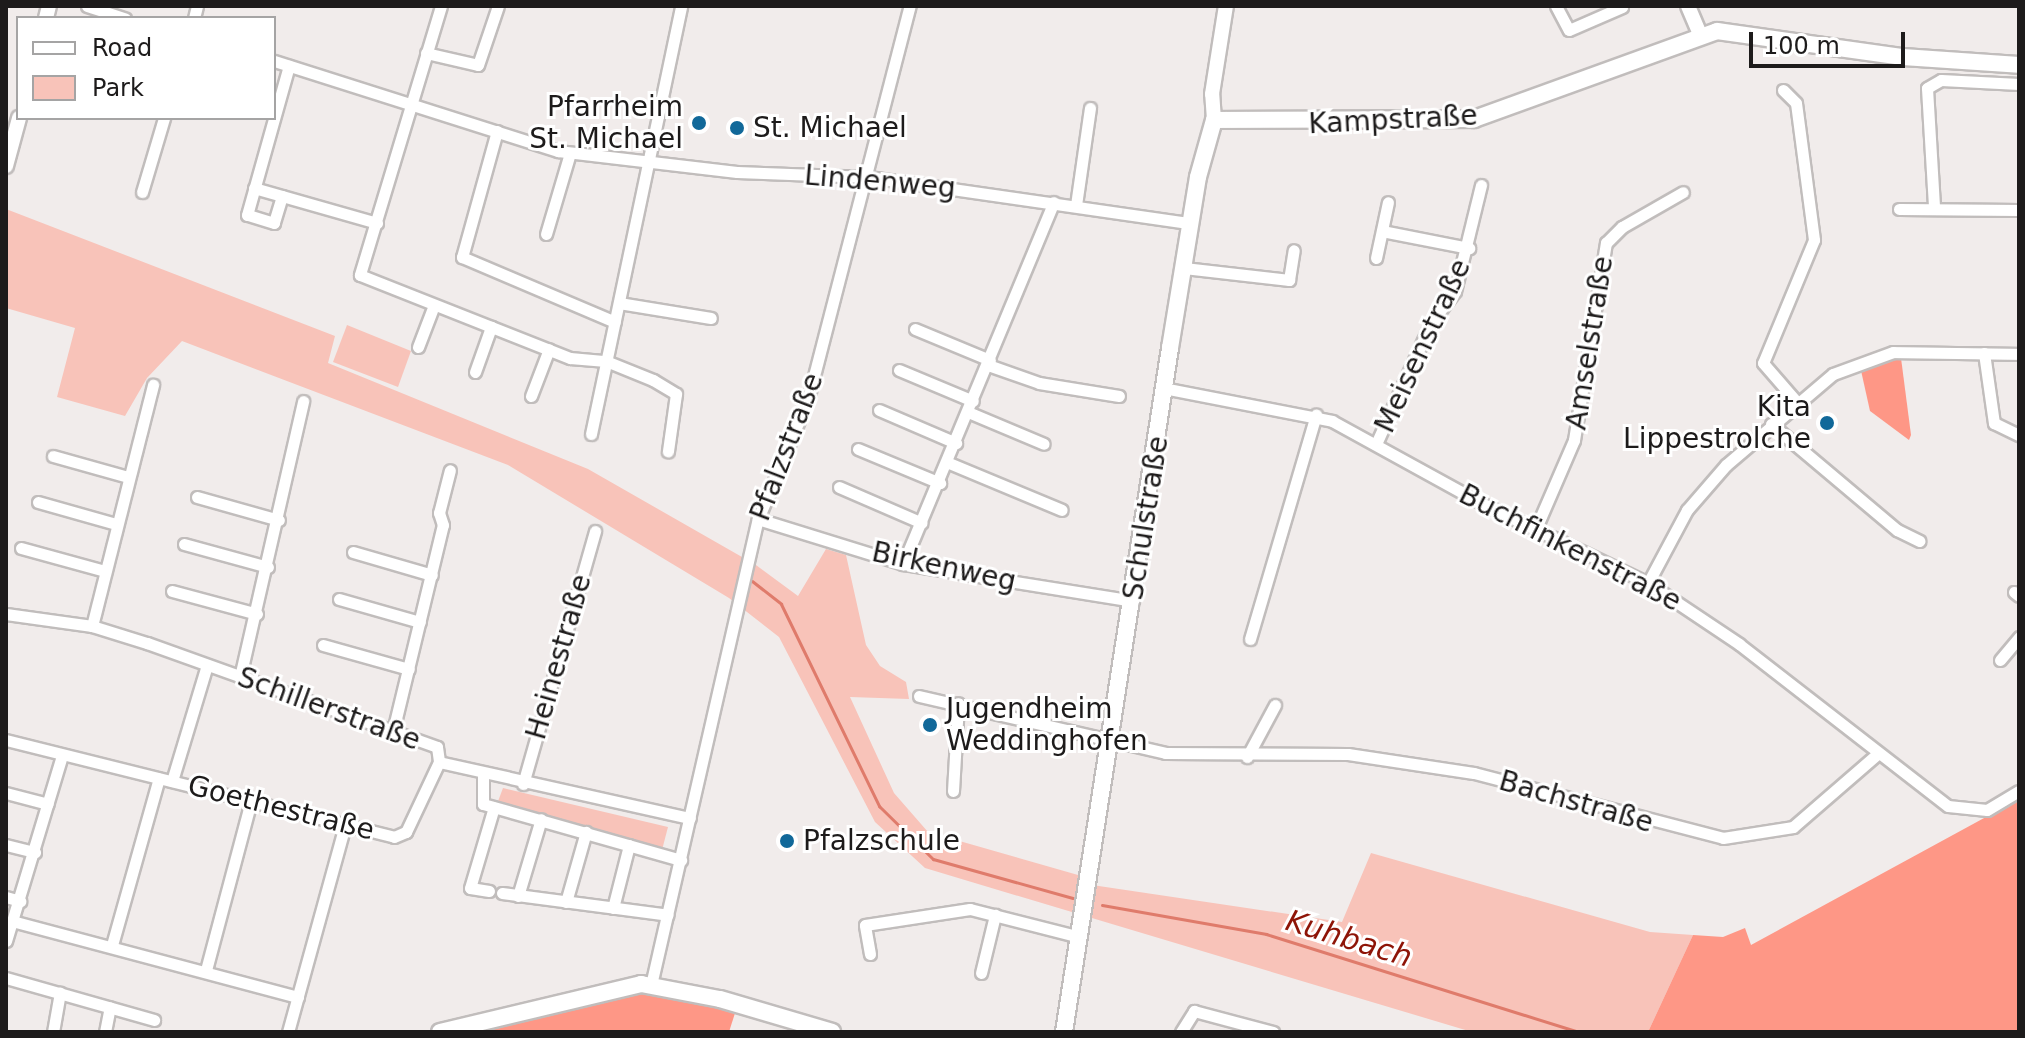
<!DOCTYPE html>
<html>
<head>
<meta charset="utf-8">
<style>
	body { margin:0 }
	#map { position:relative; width:2025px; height:1038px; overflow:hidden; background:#f1eceb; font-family:"DejaVu Sans",sans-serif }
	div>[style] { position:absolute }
	.green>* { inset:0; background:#f8c3b9 }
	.forest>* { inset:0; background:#fe9786 }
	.stream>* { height:3px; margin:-1.5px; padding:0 1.5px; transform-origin:1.5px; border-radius:1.5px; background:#df7b6b }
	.roads { filter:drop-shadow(2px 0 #c1bdbc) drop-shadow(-2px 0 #c1bdbc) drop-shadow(0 2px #c1bdbc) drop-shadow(0 -2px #c1bdbc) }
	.minor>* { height:11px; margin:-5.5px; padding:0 5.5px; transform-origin:5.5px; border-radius:5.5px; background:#fff }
	.tertiary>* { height:14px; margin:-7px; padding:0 7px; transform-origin:7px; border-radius:7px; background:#fff }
	.secondary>* { height:16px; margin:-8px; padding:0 8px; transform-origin:8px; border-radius:8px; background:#fff }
	.dots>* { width:22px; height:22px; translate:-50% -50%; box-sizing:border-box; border:4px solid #fff; border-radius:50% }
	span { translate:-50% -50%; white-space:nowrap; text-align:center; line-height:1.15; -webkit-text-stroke:6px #fff; paint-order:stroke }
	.poi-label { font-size:28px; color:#1d1b1b }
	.right { translate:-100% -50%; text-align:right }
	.left { translate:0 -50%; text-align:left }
	.street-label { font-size:28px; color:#1d1b1b }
	.water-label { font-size:30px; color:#8e1407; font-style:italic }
	.frame { position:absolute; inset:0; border:8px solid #1d1b1b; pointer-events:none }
	.legend { position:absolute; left:16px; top:16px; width:260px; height:104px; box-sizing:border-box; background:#fff; border:2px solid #a5a4a4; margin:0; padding:10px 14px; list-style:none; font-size:24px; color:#1d1b1b }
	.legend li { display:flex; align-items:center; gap:16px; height:40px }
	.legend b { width:40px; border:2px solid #a5a4a4 }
	.scale { position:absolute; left:1749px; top:32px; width:156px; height:36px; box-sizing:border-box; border:4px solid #1d1b1b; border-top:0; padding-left:10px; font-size:24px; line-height:28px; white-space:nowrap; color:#1d1b1b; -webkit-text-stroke:6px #fff; paint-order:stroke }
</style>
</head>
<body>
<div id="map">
	<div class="green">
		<div style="clip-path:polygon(6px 209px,335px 336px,328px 363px,588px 469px,756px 565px,798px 596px,826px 549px,846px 555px,866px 645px,880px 666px,906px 682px,909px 699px,850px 697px,894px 793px,928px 832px,1092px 879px,1092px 885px,1342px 922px,1371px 853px,1650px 932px,1693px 935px,1648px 1032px,1472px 1032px,925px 868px,875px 822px,779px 637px,729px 598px,508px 465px,182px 341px,147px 378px,125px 416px,57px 397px,75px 328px,6px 308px)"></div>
		<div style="clip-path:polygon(347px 325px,411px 351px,398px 387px,333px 362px)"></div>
		<div style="clip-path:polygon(503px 788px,668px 827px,662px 850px,497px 804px)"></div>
	</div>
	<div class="forest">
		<div style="clip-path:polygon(1901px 358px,1911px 435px,1909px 440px,1870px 411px,1860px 366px)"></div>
		<div style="clip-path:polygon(2019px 799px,2019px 1032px,1648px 1032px,1693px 935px,1723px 937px,1745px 928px,1751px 945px)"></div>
		<div style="clip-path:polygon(645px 990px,735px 1013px,729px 1032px,471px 1032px)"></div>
	</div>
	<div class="stream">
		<div style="left:752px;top:581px;width:37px;rotate:38deg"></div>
		<div style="left:781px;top:604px;width:225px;rotate:64.1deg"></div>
		<div style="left:879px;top:806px;width:76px;rotate:44.5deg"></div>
		<div style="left:933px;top:859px;width:145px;rotate:15.6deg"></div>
		<div style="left:1102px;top:905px;width:167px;rotate:10deg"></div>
		<div style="left:1266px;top:934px;width:327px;rotate:17.4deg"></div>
	</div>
	<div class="roads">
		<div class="minor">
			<div style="left:87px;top:6px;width:40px;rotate:18deg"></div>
			<div style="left:441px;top:6px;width:281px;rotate:106.8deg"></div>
			<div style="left:360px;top:275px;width:226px;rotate:21.6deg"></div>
			<div style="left:570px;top:358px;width:36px;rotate:5deg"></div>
			<div style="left:606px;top:361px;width:51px;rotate:22deg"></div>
			<div style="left:653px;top:380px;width:27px;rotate:31deg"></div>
			<div style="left:676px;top:394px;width:58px;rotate:98deg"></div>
			<div style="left:1556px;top:6px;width:27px;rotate:62deg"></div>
			<div style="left:1569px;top:30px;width:58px;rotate:-23.5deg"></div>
			<div style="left:194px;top:18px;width:12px;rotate:-76deg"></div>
			<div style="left:426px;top:53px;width:53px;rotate:13deg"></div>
			<div style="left:478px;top:65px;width:62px;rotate:-71.3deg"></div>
			<div style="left:274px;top:61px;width:298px;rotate:17.6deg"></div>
			<div style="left:558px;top:151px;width:180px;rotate:6.7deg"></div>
			<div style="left:737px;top:172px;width:132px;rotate:2.2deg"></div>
			<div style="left:869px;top:177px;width:324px;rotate:8.2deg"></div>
			<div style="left:1783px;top:90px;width:18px;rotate:45deg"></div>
			<div style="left:1796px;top:103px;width:138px;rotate:82.5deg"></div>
			<div style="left:1814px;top:240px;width:133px;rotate:112.5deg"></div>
			<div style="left:1763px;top:363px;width:50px;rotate:49deg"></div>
			<div style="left:497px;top:131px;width:131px;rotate:105.5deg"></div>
			<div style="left:462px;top:257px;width:166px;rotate:23deg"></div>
			<div style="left:254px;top:188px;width:128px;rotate:15.9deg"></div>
			<div style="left:142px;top:192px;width:77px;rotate:-73.4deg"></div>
			<div style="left:282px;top:196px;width:28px;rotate:107deg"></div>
			<div style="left:274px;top:223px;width:28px;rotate:-163deg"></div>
			<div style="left:247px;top:215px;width:155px;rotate:-74.3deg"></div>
			<div style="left:1076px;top:205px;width:98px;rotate:-81.8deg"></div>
			<div style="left:1934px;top:206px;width:118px;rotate:-93.4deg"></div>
			<div style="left:1927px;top:88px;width:16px;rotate:-30deg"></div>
			<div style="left:1941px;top:80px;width:78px;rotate:2.9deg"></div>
			<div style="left:1899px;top:209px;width:120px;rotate:0.5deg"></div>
			<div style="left:1382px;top:231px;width:89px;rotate:11.1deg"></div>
			<div style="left:546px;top:234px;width:84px;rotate:-73.5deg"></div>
			<div style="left:1376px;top:258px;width:57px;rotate:-77.9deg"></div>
			<div style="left:1184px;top:268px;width:106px;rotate:6.5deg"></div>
			<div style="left:1289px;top:280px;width:30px;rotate:-81deg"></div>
			<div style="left:619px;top:303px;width:93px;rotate:9.3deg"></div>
			<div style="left:915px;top:329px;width:81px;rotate:22.5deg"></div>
			<div style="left:418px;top:347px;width:45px;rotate:-69.1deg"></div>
			<div style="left:1984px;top:353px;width:71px;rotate:81.9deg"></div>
			<div style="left:1994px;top:423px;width:28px;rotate:26deg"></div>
			<div style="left:988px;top:365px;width:54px;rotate:19.4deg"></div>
			<div style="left:1039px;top:383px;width:81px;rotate:9.2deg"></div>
			<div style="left:899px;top:370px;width:80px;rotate:22.7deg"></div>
			<div style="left:475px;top:372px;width:48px;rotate:-70.4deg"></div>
			<div style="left:1168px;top:389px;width:167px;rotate:11deg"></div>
			<div style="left:1332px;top:421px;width:170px;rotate:28.8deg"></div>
			<div style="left:1481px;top:503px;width:185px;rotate:25.6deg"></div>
			<div style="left:1648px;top:583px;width:110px;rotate:33.8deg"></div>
			<div style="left:1739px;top:644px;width:264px;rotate:37.8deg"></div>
			<div style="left:1948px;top:806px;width:39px;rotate:6deg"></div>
			<div style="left:1987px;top:810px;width:37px;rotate:-31deg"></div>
			<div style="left:531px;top:396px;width:50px;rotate:-69deg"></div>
			<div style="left:879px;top:410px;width:84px;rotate:23.2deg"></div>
			<div style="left:968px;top:412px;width:82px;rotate:22.8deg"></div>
			<div style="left:1771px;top:424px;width:165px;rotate:40.1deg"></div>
			<div style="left:1897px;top:530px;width:25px;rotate:26deg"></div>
			<div style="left:591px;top:434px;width:437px;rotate:-78.1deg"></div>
			<div style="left:1376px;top:444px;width:133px;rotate:-65.6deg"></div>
			<div style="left:1431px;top:323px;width:40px;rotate:-53deg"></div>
			<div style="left:1455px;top:291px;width:109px;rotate:-76.2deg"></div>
			<div style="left:858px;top:449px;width:89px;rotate:22.5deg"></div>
			<div style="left:53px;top:456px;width:78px;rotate:15.6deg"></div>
			<div style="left:949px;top:463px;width:122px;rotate:22.6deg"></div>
			<div style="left:839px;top:487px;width:90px;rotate:23.4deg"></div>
			<div style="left:197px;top:497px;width:85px;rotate:15.7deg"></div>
			<div style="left:38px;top:502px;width:81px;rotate:15.8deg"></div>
			<div style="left:758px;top:519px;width:152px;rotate:17.2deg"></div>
			<div style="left:903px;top:564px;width:233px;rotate:9.1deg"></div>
			<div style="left:1536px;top:528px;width:96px;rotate:-66.6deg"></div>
			<div style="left:1574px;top:440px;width:200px;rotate:-80.8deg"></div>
			<div style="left:1606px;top:243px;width:23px;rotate:-45deg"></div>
			<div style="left:1622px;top:227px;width:70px;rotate:-29.8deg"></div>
			<div style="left:184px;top:544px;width:87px;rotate:15.3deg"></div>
			<div style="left:21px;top:548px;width:87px;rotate:15.3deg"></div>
			<div style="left:353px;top:552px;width:82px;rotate:16.2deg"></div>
			<div style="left:903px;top:564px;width:392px;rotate:-67.4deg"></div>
			<div style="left:1648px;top:583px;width:83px;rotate:-61.9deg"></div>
			<div style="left:1687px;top:510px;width:60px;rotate:-49.1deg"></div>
			<div style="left:1726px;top:465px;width:140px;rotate:-40.4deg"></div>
			<div style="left:1833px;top:374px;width:64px;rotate:-20.1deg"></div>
			<div style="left:1893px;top:352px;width:126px;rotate:0.9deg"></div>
			<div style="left:172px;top:591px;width:88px;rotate:15.1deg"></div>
			<div style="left:2014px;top:592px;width:6px;rotate:39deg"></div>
			<div style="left:339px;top:599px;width:84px;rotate:15.9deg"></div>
			<div style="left:6px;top:614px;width:87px;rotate:7.9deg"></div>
			<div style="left:92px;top:626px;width:58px;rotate:17.2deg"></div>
			<div style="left:147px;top:643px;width:308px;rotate:19.7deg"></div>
			<div style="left:437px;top:747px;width:15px;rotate:82deg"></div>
			<div style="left:92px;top:626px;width:249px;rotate:-75.8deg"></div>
			<div style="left:1250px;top:639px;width:234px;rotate:-73.6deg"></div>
			<div style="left:323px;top:645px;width:89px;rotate:15.6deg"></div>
			<div style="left:2000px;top:660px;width:30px;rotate:-50deg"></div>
			<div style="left:240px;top:677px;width:283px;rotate:-77.1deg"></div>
			<div style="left:919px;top:696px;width:253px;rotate:13deg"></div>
			<div style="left:1165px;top:753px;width:183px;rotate:0.3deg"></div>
			<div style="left:1348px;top:754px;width:127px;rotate:8.6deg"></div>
			<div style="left:1474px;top:773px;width:257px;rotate:14.6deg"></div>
			<div style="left:1723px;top:838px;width:71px;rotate:-8.9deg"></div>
			<div style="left:1793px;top:827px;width:110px;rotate:-40.9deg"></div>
			<div style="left:393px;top:731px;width:212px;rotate:-76.4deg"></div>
			<div style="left:443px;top:525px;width:13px;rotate:-108deg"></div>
			<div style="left:439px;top:513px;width:44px;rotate:-75.7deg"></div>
			<div style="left:6px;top:740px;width:400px;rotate:14deg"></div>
			<div style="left:394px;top:837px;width:13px;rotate:-23deg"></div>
			<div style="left:406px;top:832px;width:77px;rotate:-64.8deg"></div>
			<div style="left:439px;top:762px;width:257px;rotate:12.6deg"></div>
			<div style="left:1247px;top:757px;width:59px;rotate:-61.7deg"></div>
			<div style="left:483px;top:775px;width:29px;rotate:90deg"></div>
			<div style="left:483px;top:804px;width:206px;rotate:15.8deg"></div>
			<div style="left:172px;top:781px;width:121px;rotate:-73.2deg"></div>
			<div style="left:523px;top:784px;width:263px;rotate:-74.1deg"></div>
			<div style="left:953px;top:791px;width:88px;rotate:-86.7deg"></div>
			<div style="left:6px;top:793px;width:43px;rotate:14.7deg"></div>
			<div style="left:6px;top:845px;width:30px;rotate:14deg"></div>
			<div style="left:489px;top:891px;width:19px;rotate:-171deg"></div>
			<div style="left:470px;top:888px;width:84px;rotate:-73.5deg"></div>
			<div style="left:502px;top:893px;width:167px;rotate:7.5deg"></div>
			<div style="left:518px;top:896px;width:80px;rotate:-73.4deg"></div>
			<div style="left:6px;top:897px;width:15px;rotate:16deg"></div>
			<div style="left:566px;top:902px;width:73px;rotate:-74.1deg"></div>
			<div style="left:613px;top:908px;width:65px;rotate:-75.7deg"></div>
			<div style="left:12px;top:921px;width:296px;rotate:14.9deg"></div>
			<div style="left:6px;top:941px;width:194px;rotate:-73.2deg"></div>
			<div style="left:112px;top:945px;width:173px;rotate:-74.3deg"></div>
			<div style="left:870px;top:954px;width:29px;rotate:-100deg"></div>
			<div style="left:865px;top:925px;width:106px;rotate:-8.7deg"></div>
			<div style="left:970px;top:909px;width:114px;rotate:14.3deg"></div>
			<div style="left:206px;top:970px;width:175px;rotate:-75.1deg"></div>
			<div style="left:981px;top:973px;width:60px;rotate:-76.4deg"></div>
			<div style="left:6px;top:978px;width:154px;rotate:15.8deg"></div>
			<div style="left:651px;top:985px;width:478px;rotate:-77.1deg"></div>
			<div style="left:758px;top:519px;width:130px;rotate:-67.4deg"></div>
			<div style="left:808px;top:399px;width:406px;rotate:-75.5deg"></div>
			<div style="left:53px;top:1032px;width:40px;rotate:-80deg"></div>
			<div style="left:105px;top:1032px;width:25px;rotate:-79deg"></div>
			<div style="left:288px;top:1032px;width:215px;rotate:-74.6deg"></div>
			<div style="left:1181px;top:1032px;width:25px;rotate:-58deg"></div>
			<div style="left:1194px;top:1011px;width:82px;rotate:14.9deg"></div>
		</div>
		<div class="tertiary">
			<div style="left:1688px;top:6px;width:30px;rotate:67deg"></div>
			<div style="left:46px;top:18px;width:12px;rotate:-76deg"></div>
			<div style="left:1214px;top:120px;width:26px;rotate:-94deg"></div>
			<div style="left:1212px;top:94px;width:89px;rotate:-81deg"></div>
			<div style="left:6px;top:166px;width:50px;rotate:-74.8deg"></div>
		</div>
		<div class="secondary">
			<div style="left:440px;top:1032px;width:207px;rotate:-13.4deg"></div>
			<div style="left:641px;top:984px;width:80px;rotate:10.8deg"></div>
			<div style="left:720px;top:999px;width:117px;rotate:16.4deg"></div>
			<div style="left:1064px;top:1032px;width:692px;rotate:-81.19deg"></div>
			<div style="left:1170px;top:348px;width:173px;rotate:-80.7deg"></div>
			<div style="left:1198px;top:177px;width:59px;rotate:-74.3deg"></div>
			<div style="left:1214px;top:120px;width:260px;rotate:-0.2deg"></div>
			<div style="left:1474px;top:119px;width:258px;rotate:-19.9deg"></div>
			<div style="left:1717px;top:31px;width:188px;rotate:8deg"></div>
			<div style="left:1903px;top:57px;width:116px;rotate:3.9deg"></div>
		</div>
	</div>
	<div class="dots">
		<div style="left:699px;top:123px;background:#116899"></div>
		<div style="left:737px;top:128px;background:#116899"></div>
		<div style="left:1827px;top:423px;background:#116899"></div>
		<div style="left:930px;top:725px;background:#116899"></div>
		<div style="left:787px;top:841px;background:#116899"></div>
	</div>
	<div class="poi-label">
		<span class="right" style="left:683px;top:123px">Pfarrheim<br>St. Michael</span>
		<span class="left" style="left:753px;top:128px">St. Michael</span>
		<span class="right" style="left:1811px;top:423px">Kita<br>Lippestrolche</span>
		<span class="left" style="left:946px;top:725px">Jugendheim<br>Weddinghofen</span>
		<span class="left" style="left:803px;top:841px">Pfalzschule</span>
	</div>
	<div class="street-label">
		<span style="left:1393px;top:120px;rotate:-3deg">Kampstraße</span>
		<span style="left:880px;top:182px;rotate:5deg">Lindenweg</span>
		<span style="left:1590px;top:343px;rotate:-81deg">Amselstraße</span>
		<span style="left:1423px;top:346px;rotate:-65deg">Meisenstraße</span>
		<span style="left:787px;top:447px;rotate:-69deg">Pfalzstraße</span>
		<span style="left:1146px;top:518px;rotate:-81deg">Schulstraße</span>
		<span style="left:1570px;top:548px;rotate:27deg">Buchfinkenstraße</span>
		<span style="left:944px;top:567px;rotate:12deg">Birkenweg</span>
		<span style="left:559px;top:657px;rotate:-74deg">Heinestraße</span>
		<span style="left:329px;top:709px;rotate:20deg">Schillerstraße</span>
		<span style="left:1576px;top:802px;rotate:16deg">Bachstraße</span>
		<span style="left:281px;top:808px;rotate:14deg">Goethestraße</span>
	</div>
	<div class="water-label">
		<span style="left:1349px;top:939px;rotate:17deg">Kuhbach</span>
	</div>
	<div class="frame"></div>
	<ul class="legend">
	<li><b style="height:10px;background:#fff"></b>Road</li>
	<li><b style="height:22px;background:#f8c3b9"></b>Park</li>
	</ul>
	<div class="scale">100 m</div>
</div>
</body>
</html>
